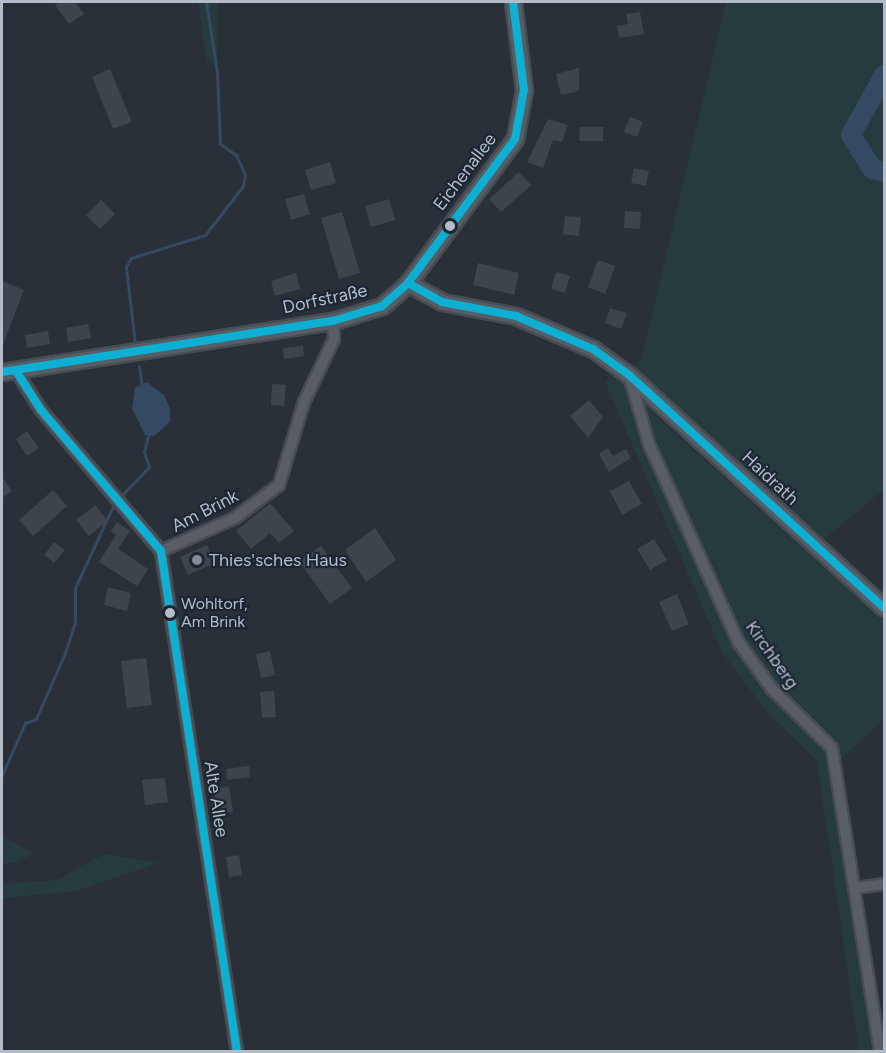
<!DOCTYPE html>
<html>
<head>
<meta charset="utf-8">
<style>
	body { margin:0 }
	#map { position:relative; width:886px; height:1053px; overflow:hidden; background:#293038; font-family:Figtree,sans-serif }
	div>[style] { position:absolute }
	.green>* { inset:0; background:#263b3e }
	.water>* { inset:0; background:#344962 }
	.stream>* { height:3px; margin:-1.5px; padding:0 1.5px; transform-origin:1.5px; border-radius:1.5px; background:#344962 }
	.river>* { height:20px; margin:-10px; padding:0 10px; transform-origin:10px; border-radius:10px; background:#344962 }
	.building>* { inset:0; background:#3e444b }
	.roads { filter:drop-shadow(2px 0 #474c53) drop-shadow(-2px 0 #474c53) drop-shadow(0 2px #474c53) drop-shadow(0 -2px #474c53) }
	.street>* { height:10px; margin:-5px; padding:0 5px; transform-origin:5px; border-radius:5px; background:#595e66 }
	.secondary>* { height:15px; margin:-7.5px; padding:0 7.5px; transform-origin:7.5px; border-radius:7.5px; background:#575d64 }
	.bus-1>* { height:8px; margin:-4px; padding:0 4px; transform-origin:4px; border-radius:4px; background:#0dafd3 }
	.dots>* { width:16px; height:16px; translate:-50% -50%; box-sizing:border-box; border:3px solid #1c2733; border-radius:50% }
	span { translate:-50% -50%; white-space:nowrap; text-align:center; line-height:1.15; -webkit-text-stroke:4.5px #1c2733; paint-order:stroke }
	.bus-label { font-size:16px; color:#b3bcc9 }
	.left { translate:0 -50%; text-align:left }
	.street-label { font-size:18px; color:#b3bcc9 }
	.poi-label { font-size:18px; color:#b3bcc9 }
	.frame { position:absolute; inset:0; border:3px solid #b3bcc9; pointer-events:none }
</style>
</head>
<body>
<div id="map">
	<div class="green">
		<div style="clip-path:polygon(219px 2px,218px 4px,217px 69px,207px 61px,198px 3px)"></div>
		<div style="clip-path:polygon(726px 2px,884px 2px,884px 489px,825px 539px,632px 370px,642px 357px)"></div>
		<div style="clip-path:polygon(617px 372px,660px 420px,884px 622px,884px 719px,839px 761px,884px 1051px,859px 1051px,817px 761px,766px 711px,722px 652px,605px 382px)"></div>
		<div style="clip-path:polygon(2px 833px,4px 838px,34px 853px,17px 863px,2px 863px)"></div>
		<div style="clip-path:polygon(104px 854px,158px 863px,76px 891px,2px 898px,2px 884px,57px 880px)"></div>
	</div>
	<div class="water">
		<div style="clip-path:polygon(147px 382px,164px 395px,170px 409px,170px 422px,154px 436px,145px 435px,132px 408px,135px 388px)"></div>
	</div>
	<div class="stream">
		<div style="left:135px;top:344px;width:78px;rotate:-96.7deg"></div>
		<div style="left:126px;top:267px;width:10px;rotate:-61deg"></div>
		<div style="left:131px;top:258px;width:77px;rotate:-17.3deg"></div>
		<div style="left:205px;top:235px;width:62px;rotate:-52.2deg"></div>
		<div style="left:243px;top:186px;width:11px;rotate:-80deg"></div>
		<div style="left:245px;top:175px;width:22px;rotate:-114deg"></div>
		<div style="left:236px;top:155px;width:19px;rotate:-145deg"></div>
		<div style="left:220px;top:144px;width:72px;rotate:-92.4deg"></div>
		<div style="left:217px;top:72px;width:71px;rotate:-98.9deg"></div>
		<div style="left:139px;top:366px;width:21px;rotate:82deg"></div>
		<div style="left:120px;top:497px;width:42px;rotate:-46deg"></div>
		<div style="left:149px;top:467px;width:16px;rotate:-108deg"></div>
		<div style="left:144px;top:452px;width:21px;rotate:-76deg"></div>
		<div style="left:2px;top:775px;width:57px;rotate:-66.1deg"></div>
		<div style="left:25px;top:723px;width:12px;rotate:-20deg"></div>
		<div style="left:36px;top:719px;width:72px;rotate:-66.3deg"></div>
		<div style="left:65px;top:653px;width:32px;rotate:-72deg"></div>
		<div style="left:75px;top:623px;width:35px;rotate:-90deg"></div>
		<div style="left:75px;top:588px;width:93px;rotate:-65.1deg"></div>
	</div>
	<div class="river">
		<div style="left:884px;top:75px;width:68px;rotate:118.8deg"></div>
		<div style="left:851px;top:135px;width:40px;rotate:58deg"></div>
		<div style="left:872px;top:169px;width:12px;rotate:14deg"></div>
	</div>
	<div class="building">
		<div style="clip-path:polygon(59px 2px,75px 2px,84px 14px,69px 24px,55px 5px)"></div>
		<div style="clip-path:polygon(640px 12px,644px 34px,619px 38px,617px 26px,628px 24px,626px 14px)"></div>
		<div style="clip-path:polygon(579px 68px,579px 91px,561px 95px,556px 74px)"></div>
		<div style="clip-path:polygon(110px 69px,132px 122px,113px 129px,92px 77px)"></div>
		<div style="clip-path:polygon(630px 117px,643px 122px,637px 137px,624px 132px)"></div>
		<div style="clip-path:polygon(548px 119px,568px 125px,562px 142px,553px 140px,543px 168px,527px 162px)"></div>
		<div style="clip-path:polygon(580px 127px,603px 127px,603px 141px,579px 141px)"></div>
		<div style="clip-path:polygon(330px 162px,336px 183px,311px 190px,305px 170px)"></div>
		<div style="clip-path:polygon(634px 168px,649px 171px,646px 186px,631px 183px)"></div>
		<div style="clip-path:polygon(519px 172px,531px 185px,501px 212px,489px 199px)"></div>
		<div style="clip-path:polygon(304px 194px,310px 214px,291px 220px,285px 199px)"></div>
		<div style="clip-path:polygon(389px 199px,395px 220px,371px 227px,365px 206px)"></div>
		<div style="clip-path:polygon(101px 200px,115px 214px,100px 229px,86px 215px)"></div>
		<div style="clip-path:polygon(625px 211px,641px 212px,640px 229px,624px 228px)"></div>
		<div style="clip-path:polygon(342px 212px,360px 273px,339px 279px,321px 218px)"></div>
		<div style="clip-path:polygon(565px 216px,581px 217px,579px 236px,563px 234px)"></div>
		<div style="clip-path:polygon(598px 260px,615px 266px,605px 294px,588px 287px)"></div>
		<div style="clip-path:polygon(478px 263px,519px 273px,514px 295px,473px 285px)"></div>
		<div style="clip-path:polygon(556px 272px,570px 276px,565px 293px,551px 289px)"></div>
		<div style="clip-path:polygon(296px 273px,300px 289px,275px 296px,271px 281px)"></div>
		<div style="clip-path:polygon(2px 281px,24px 290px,2px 347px)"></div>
		<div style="clip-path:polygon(610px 308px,627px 313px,621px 329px,605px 323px)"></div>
		<div style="clip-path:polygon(88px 324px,91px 338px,68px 342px,66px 328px)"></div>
		<div style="clip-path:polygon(48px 331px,50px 344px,27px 348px,25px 335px)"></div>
		<div style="clip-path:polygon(303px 346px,304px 356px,284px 359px,283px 348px)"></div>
		<div style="clip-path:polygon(272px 384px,286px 385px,284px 406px,271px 405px)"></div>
		<div style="clip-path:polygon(589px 400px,603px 417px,588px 438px,570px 416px)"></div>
		<div style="clip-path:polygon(27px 431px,39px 448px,27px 456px,16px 439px)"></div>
		<div style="clip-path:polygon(608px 448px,613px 456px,626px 449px,631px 458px,609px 472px,599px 454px)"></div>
		<div style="clip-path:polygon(2px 477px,12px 491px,2px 498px)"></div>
		<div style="clip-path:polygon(629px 481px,642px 504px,622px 515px,610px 491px)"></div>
		<div style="clip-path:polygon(53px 490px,67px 506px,33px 536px,19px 520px)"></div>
		<div style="clip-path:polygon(270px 503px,294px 531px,279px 543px,270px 533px,251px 549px,236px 531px)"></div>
		<div style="clip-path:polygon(95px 505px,108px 521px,89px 536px,76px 520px)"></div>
		<div style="clip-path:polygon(117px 522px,130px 531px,118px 549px,148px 569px,137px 586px,99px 562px,116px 535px,111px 531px)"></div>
		<div style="clip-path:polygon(375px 528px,396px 560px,366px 582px,345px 550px)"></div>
		<div style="clip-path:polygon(654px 539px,667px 560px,650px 570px,637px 549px)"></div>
		<div style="clip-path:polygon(54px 542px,65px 550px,54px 563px,44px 555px)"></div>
		<div style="clip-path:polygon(207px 545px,215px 563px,188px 575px,180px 557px)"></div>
		<div style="clip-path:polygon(321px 546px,352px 588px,330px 604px,299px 561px)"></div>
		<div style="clip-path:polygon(108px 587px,131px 593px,127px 611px,104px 605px)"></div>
		<div style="clip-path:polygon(677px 594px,689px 624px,672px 631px,659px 602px)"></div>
		<div style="clip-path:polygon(270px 651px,275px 675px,261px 678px,256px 654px)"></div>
		<div style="clip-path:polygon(146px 658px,152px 705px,127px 708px,121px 661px)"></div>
		<div style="clip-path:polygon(274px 691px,276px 717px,262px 718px,260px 692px)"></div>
		<div style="clip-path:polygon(249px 766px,250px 777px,227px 780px,226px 769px)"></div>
		<div style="clip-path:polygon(165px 778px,168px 802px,145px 805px,142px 780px)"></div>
		<div style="clip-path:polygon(229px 786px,233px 812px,218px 815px,213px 789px)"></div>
		<div style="clip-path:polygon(239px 855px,242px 875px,229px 877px,226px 857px)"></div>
	</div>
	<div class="roads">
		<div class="street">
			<div style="left:16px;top:371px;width:46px;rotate:57.3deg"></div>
			<div style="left:41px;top:410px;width:185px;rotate:49.6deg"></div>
			<div style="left:629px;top:375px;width:72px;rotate:73.8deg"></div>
			<div style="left:649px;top:444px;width:218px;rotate:65.7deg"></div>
			<div style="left:739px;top:643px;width:57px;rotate:54.3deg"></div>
			<div style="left:772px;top:689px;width:84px;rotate:44.5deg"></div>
			<div style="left:832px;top:748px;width:308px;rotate:81deg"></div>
			<div style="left:161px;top:551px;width:507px;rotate:81.37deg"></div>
			<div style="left:161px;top:551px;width:81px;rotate:-24deg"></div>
			<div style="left:235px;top:518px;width:55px;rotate:-36.9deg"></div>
			<div style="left:279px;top:485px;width:87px;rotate:-73.2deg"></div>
			<div style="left:304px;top:402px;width:70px;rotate:-64.5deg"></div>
			<div style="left:334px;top:339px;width:18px;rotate:-93deg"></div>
			<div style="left:856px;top:888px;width:28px;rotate:-8deg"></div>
		</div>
		<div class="secondary">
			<div style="left:408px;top:283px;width:39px;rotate:29deg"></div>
			<div style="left:442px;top:302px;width:75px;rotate:10.7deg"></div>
			<div style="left:516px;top:316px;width:84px;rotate:23.2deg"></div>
			<div style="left:593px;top:349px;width:44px;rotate:35.8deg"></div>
			<div style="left:629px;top:375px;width:345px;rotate:42.4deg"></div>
			<div style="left:2px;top:372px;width:335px;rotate:-8.8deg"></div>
			<div style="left:333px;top:321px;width:51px;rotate:-17deg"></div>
			<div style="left:382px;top:306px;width:35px;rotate:-41deg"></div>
			<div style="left:408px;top:283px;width:179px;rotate:-53.4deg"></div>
			<div style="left:515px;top:139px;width:50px;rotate:-79.6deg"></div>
			<div style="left:524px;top:90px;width:89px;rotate:-97.1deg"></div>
		</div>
	</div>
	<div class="bus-1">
		<div style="left:408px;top:283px;width:39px;rotate:29deg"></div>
		<div style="left:442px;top:302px;width:75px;rotate:10.7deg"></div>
		<div style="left:516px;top:316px;width:84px;rotate:23.2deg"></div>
		<div style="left:593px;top:349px;width:44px;rotate:35.8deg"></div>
		<div style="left:629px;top:375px;width:345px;rotate:42.4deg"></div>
		<div style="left:16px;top:371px;width:46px;rotate:57.3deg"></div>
		<div style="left:41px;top:410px;width:185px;rotate:49.6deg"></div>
		<div style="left:2px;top:372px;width:335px;rotate:-8.8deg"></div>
		<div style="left:333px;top:321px;width:51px;rotate:-17deg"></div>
		<div style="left:382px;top:306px;width:35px;rotate:-41deg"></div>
		<div style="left:408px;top:283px;width:179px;rotate:-53.4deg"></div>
		<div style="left:515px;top:139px;width:50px;rotate:-79.6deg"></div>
		<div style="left:524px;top:90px;width:89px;rotate:-97.1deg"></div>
		<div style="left:161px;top:551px;width:507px;rotate:81.37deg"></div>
	</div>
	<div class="dots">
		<div style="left:450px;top:226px;background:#b3bcc9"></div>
		<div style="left:197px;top:560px;background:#838b96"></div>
		<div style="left:170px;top:613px;background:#b3bcc9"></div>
	</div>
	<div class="bus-label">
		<span class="left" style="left:181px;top:613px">Wohltorf,<br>Am Brink</span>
	</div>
	<div class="street-label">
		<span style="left:465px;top:172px;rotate:-53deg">Eichenallee</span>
		<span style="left:325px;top:299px;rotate:-12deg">Dorfstraße</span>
		<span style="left:770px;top:478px;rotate:43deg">Haidrath</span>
		<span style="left:205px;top:511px;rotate:-27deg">Am Brink</span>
		<span style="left:772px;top:655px;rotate:55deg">Kirchberg</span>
		<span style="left:216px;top:799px;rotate:81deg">Alte Allee</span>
	</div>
	<div class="poi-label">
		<span class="left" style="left:209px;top:560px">Thies'sches Haus</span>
	</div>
	<div class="frame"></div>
</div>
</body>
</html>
